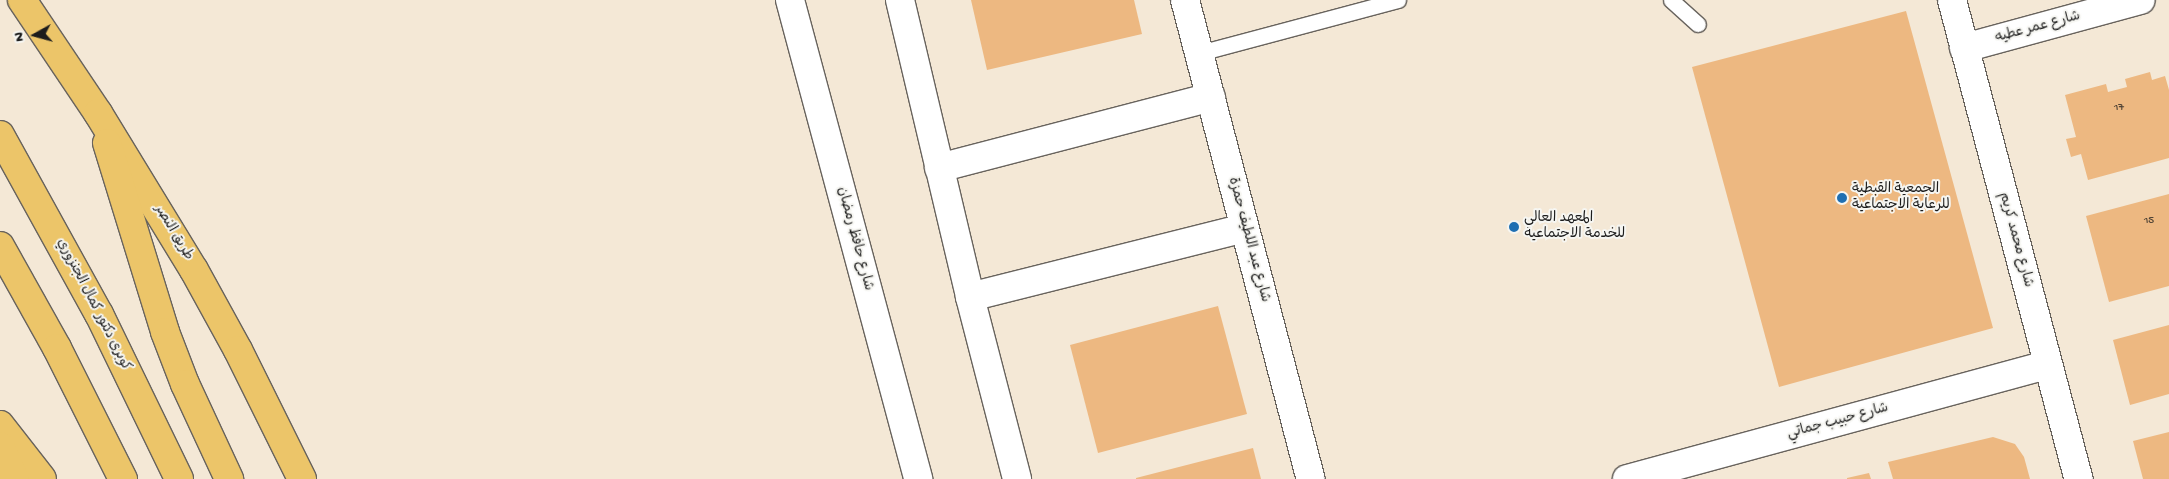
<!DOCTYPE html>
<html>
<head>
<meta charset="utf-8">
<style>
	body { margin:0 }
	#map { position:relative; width:2169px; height:479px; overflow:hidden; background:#f4e8d6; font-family:"Gochi Hand","Playpen Sans Arabic",sans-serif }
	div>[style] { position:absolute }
	.building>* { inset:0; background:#edb881 }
	.roads { filter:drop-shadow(1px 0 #68635d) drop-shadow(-1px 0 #68635d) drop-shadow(0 1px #68635d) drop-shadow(0 -1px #68635d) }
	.service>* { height:15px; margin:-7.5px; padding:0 7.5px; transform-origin:7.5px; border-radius:7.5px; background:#fff }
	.minor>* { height:28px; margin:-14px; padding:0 14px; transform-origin:14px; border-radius:14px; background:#fff }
	.trunk>* { height:28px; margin:-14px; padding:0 14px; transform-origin:14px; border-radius:14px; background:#ecc569 }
	.dots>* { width:14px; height:14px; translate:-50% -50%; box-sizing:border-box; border:2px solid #f6f6f2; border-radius:50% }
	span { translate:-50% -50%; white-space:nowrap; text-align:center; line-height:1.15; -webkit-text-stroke:4px #f6f6f2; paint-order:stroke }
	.number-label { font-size:11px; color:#504335 }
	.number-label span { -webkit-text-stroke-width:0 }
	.street-label { font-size:14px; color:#1c1c1c }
	.poi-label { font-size:14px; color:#1c1c1c }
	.left { translate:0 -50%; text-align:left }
	.north { position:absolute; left:10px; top:10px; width:50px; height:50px; -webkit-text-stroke:4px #f6f6f2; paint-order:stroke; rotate:263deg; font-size:14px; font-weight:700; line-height:20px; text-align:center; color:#1c1c1c }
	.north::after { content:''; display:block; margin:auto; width:18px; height:22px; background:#1c1c1c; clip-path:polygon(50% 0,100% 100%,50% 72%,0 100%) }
</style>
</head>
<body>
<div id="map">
	<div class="building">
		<div style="clip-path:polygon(971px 0,1134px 0,1142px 34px,987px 70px)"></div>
		<div style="clip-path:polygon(1906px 11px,1993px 328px,1779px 387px,1692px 67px)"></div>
		<div style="clip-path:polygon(2150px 72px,2152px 80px,2165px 76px,2169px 90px,2169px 158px,2088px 180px,2081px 154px,2071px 157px,2066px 139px,2076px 137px,2065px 95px,2106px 84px,2108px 92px,2127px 87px,2125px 79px)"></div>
		<div style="clip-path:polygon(2169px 194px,2169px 286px,2109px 302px,2086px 216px)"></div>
		<div style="clip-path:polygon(1218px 306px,1247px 414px,1098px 453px,1070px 345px)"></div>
		<div style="clip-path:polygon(2169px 325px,2169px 394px,2130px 405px,2113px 340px)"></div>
		<div style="clip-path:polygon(2169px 432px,2169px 479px,2143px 479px,2133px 441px)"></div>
		<div style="clip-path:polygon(1993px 437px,2015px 444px,2024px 457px,2030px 479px,1893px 479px,1888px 462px)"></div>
		<div style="clip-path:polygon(1253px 448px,1261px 479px,1136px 479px,1136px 478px)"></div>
		<div style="clip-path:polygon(1869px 473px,1871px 479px,1847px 479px,1847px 478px)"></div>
	</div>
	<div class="roads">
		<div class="service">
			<div style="left:1671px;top:0;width:36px;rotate:42deg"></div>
			<div style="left:1199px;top:53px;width:206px;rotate:-14.9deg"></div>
		</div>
		<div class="minor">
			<div style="left:790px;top:0;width:496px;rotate:75deg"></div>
			<div style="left:900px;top:0;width:305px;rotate:76.7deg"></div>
			<div style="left:970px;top:297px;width:188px;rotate:75.5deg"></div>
			<div style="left:1185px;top:0;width:495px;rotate:75.3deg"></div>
			<div style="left:1952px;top:0;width:496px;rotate:75.2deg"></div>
			<div style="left:1964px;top:48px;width:183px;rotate:-15.2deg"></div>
			<div style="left:939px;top:168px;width:281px;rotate:-14.6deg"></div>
			<div style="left:970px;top:297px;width:283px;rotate:-14.1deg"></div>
			<div style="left:1627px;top:479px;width:436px;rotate:-15.2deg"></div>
		</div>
		<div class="trunk">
			<div style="left:22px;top:0;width:136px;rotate:56.1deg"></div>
			<div style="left:98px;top:113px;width:184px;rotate:58.6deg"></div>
			<div style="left:194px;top:270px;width:91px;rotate:61.2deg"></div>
			<div style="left:238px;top:350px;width:144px;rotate:63.6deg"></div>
			<div style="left:0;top:135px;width:205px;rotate:61.1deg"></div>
			<div style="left:99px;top:314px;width:183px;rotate:64.1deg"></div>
			<div style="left:107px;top:143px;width:198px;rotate:72.9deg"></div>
			<div style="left:165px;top:332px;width:56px;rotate:69deg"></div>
			<div style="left:185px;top:384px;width:105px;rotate:65.1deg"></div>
			<div style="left:0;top:246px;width:117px;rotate:60.8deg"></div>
			<div style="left:57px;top:348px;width:147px;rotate:63.3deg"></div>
			<div style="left:0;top:425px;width:68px;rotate:52.1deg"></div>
			<div style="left:0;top:446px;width:36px;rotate:66deg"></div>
		</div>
	</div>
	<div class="dots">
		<div style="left:1842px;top:198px;background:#1f6fb2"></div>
		<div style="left:1514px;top:227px;background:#1f6fb2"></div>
	</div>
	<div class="number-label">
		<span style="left:2119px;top:108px">17</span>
		<span style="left:2149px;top:221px">15</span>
	</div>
	<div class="street-label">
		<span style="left:2038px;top:28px;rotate:-15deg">شارع عمر عطيه</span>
		<span style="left:173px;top:233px;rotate:59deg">طريق النصر</span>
		<span style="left:854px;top:239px;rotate:75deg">شارع حافظ رمضان</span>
		<span style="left:1248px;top:240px;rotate:75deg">شارع عبد اللطيف حمزة</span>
		<span style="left:2015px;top:240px;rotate:75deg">شارع محمد كريم</span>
		<span style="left:93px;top:305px;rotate:63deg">كوبرى دكتور كمال الجنزوري</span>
		<span style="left:1838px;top:422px;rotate:-15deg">شارع حبيب جماتي</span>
	</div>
	<div class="poi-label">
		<span class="left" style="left:1852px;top:198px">الجمعية القبطية<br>للرعاية الاجتماعية</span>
		<span class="left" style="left:1524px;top:227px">المعهد العالي<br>للخدمة الاجتماعيه</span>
	</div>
	<div class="north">N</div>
</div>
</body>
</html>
